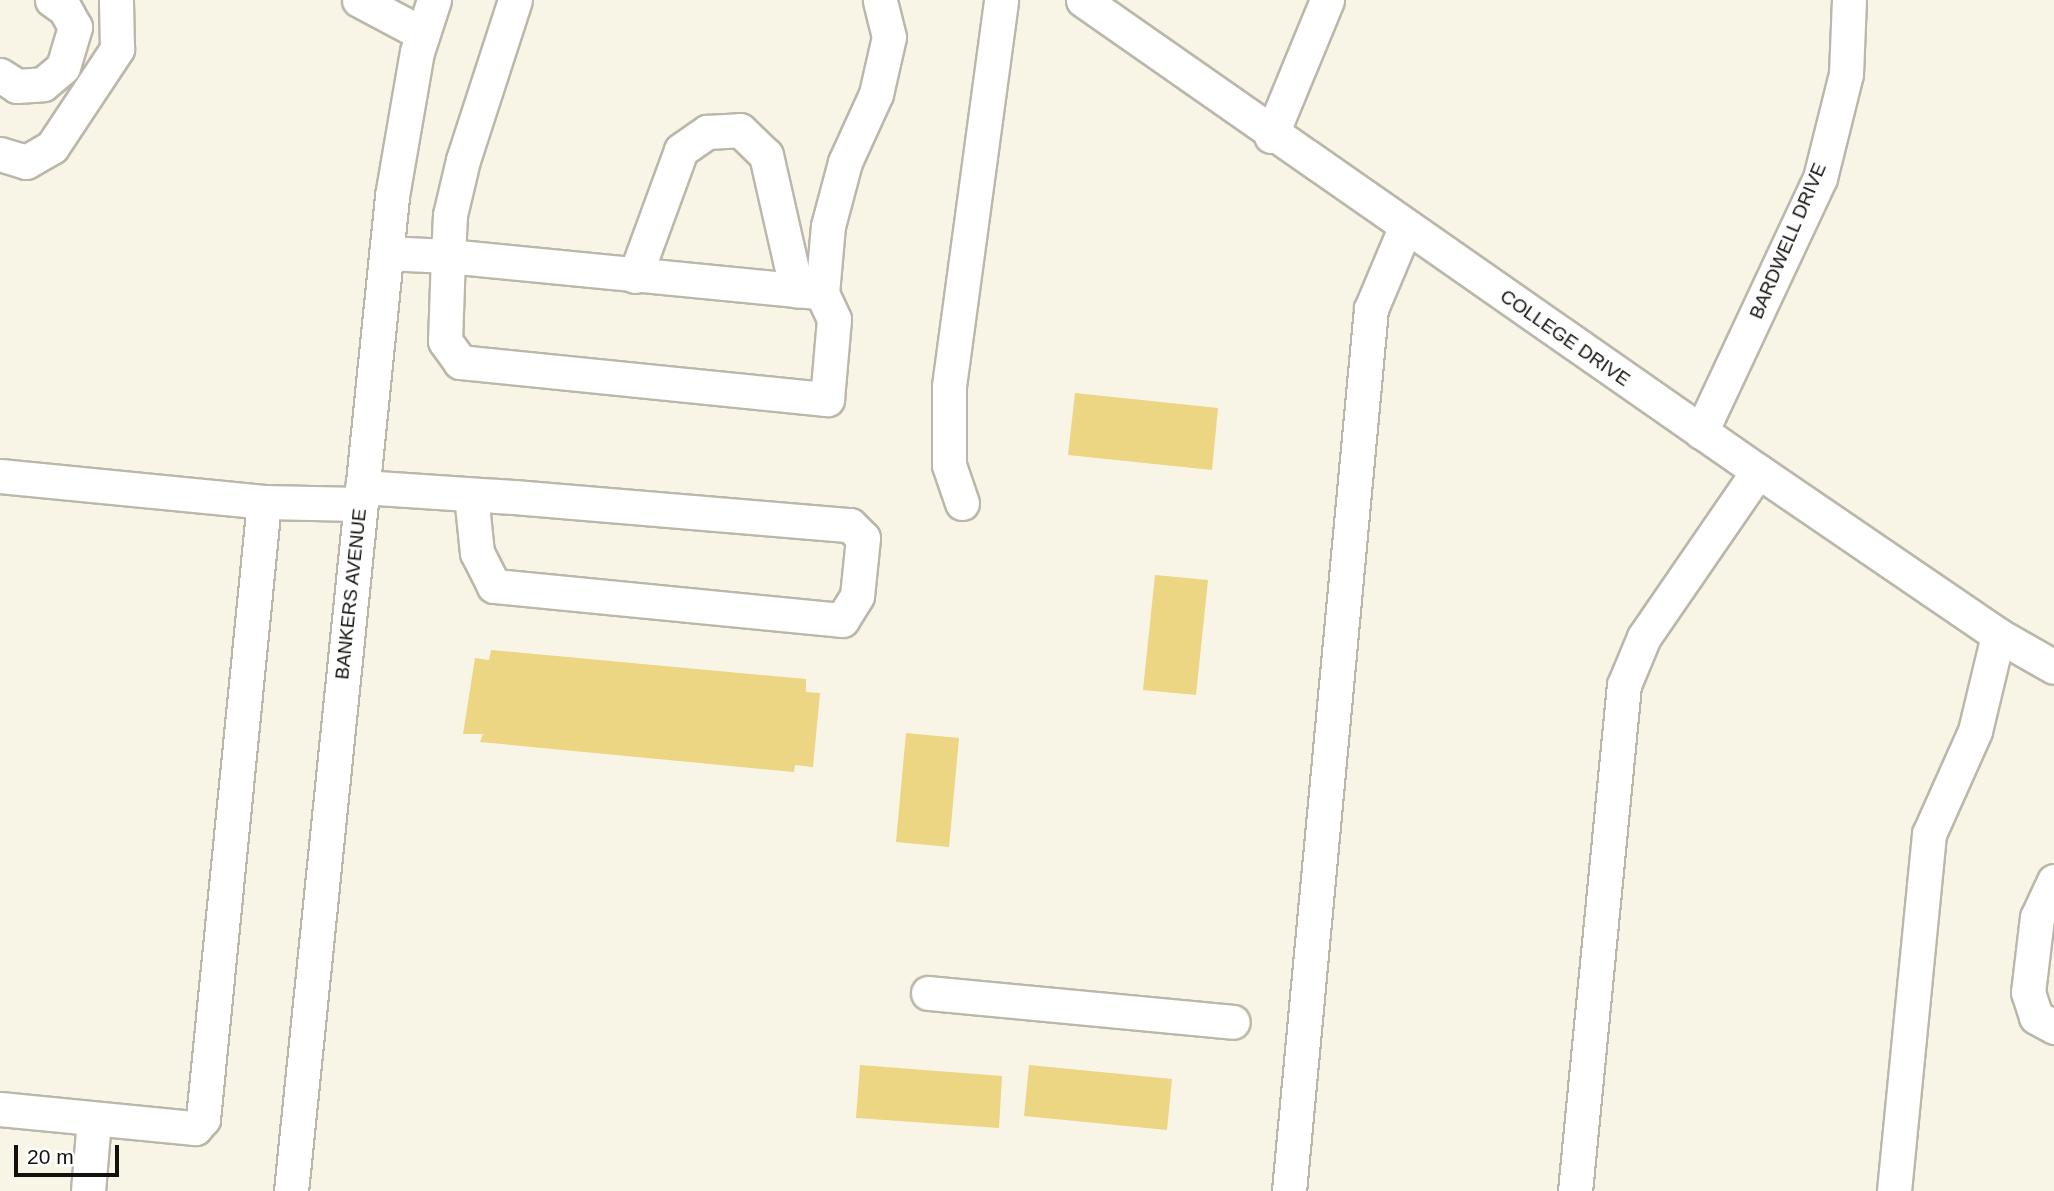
<!DOCTYPE html>
<html>
<head>
<meta charset="utf-8">
<style>
	body { margin:0 }
	#map { position:relative; width:2054px; height:1191px; overflow:hidden; background:#f9f5e6; font-family:Helvetica,sans-serif }
	div>[style] { position:absolute }
	.building>* { inset:0; background:#ecd583 }
	.roads { filter:drop-shadow(2px 0 #bbb7aa) drop-shadow(-2px 0 #bbb7aa) drop-shadow(0 2px #bbb7aa) drop-shadow(0 -2px #bbb7aa) }
	.minor>* { height:33px; margin:-16.5px; padding:0 16.5px; transform-origin:16.5px; border-radius:16.5px; background:#fff }
	span { translate:-50% -50%; white-space:nowrap; text-align:center; line-height:1.15; -webkit-text-stroke:7px #fff; paint-order:stroke }
	.street-label { font-size:19px; color:#13110d }
	.scale { position:absolute; left:14px; top:1145px; width:105px; height:32px; box-sizing:border-box; border:4px solid #13110d; border-top:0; padding-left:9px; font-size:21px; line-height:24px; white-space:nowrap; color:#13110d; -webkit-text-stroke:5px #fff; paint-order:stroke }
</style>
</head>
<body>
<div id="map">
	<div class="building">
		<div style="clip-path:polygon(1075px 393px,1218px 408px,1212px 470px,1068px 455px)"></div>
		<div style="clip-path:polygon(1155px 575px,1208px 580px,1196px 695px,1143px 690px)"></div>
		<div style="clip-path:polygon(491px 650px,806px 679px,806px 692px,820px 693px,813px 767px,795px 765px,794px 772px,480px 742px,483px 734px,463px 734px,475px 658px,489px 660px)"></div>
		<div style="clip-path:polygon(906px 733px,959px 738px,949px 847px,896px 842px)"></div>
		<div style="clip-path:polygon(860px 1065px,1002px 1076px,999px 1128px,856px 1118px)"></div>
		<div style="clip-path:polygon(1029px 1065px,1172px 1079px,1167px 1130px,1024px 1116px)"></div>
	</div>
	<div class="roads">
		<div class="minor">
			<div style="left:359px;top:0;width:72px;rotate:28deg"></div>
			<div style="left:515px;top:0;width:168px;rotate:108deg"></div>
			<div style="left:463px;top:160px;width:57px;rotate:103.3deg"></div>
			<div style="left:450px;top:215px;width:41px;rotate:92.8deg"></div>
			<div style="left:448px;top:256px;width:376px;rotate:5.6deg"></div>
			<div style="left:822px;top:293px;width:67px;rotate:-84.9deg"></div>
			<div style="left:828px;top:226px;width:66px;rotate:-75.1deg"></div>
			<div style="left:845px;top:162px;width:75px;rotate:-65.5deg"></div>
			<div style="left:876px;top:94px;width:58px;rotate:-77.2deg"></div>
			<div style="left:889px;top:37px;width:38px;rotate:-104deg"></div>
			<div style="left:1083px;top:0;width:823px;rotate:34.91deg"></div>
			<div style="left:1758px;top:471px;width:291px;rotate:34.3deg"></div>
			<div style="left:1998px;top:635px;width:64px;rotate:29.7deg"></div>
			<div style="left:0;top:75px;width:20px;rotate:33deg"></div>
			<div style="left:17px;top:86px;width:26px;rotate:-4deg"></div>
			<div style="left:43px;top:84px;width:26px;rotate:-40deg"></div>
			<div style="left:63px;top:67px;width:42px;rotate:-73.3deg"></div>
			<div style="left:75px;top:27px;width:21px;rotate:-119deg"></div>
			<div style="left:65px;top:9px;width:16px;rotate:-145deg"></div>
			<div style="left:1271px;top:136px;width:147px;rotate:-67.6deg"></div>
			<div style="left:0;top:154px;width:27px;rotate:17deg"></div>
			<div style="left:26px;top:162px;width:30px;rotate:-30deg"></div>
			<div style="left:52px;top:147px;width:118px;rotate:-56.4deg"></div>
			<div style="left:117px;top:49px;width:49px;rotate:-91.2deg"></div>
			<div style="left:386px;top:253px;width:62px;rotate:2.8deg"></div>
			<div style="left:448px;top:256px;width:85px;rotate:92deg"></div>
			<div style="left:445px;top:341px;width:26px;rotate:54deg"></div>
			<div style="left:460px;top:362px;width:369px;rotate:5.8deg"></div>
			<div style="left:827px;top:399px;width:80px;rotate:-85deg"></div>
			<div style="left:834px;top:319px;width:29px;rotate:-115deg"></div>
			<div style="left:635px;top:276px;width:134px;rotate:-69.9deg"></div>
			<div style="left:681px;top:150px;width:32px;rotate:-35deg"></div>
			<div style="left:707px;top:132px;width:33px;rotate:-3deg"></div>
			<div style="left:740px;top:130px;width:36px;rotate:44deg"></div>
			<div style="left:766px;top:155px;width:139px;rotate:77.2deg"></div>
			<div style="left:1701px;top:432px;width:280px;rotate:-64.9deg"></div>
			<div style="left:1820px;top:178px;width:107px;rotate:-76deg"></div>
			<div style="left:1846px;top:74px;width:74px;rotate:-87.7deg"></div>
			<div style="left:0;top:476px;width:265px;rotate:5.6deg"></div>
			<div style="left:264px;top:502px;width:96px;rotate:1.2deg"></div>
			<div style="left:362px;top:487px;width:152px;rotate:3.8deg"></div>
			<div style="left:514px;top:497px;width:337px;rotate:4.8deg"></div>
			<div style="left:850px;top:525px;width:18px;rotate:45deg"></div>
			<div style="left:863px;top:538px;width:58px;rotate:95.9deg"></div>
			<div style="left:857px;top:596px;width:28px;rotate:122deg"></div>
			<div style="left:842px;top:620px;width:350px;rotate:-174.4deg"></div>
			<div style="left:494px;top:586px;width:37px;rotate:-117deg"></div>
			<div style="left:477px;top:553px;width:58px;rotate:-95.9deg"></div>
			<div style="left:962px;top:503px;width:40px;rotate:-108.9deg"></div>
			<div style="left:949px;top:465px;width:79px;rotate:-90deg"></div>
			<div style="left:949px;top:386px;width:389px;rotate:-82.3deg"></div>
			<div style="left:2054px;top:881px;width:40px;rotate:115deg"></div>
			<div style="left:2037px;top:917px;width:76px;rotate:96.8deg"></div>
			<div style="left:2028px;top:992px;width:26px;rotate:72deg"></div>
			<div style="left:2036px;top:1017px;width:21px;rotate:29deg"></div>
			<div style="left:928px;top:993px;width:306px;rotate:5.4deg"></div>
			<div style="left:0;top:1109px;width:196px;rotate:5.6deg"></div>
			<div style="left:195px;top:1128px;width:12px;rotate:-48deg"></div>
			<div style="left:203px;top:1119px;width:620px;rotate:-84.35deg"></div>
			<div style="left:88px;top:1191px;width:72px;rotate:-85.2deg"></div>
			<div style="left:291px;top:1191px;width:1000px;rotate:-84.2deg"></div>
			<div style="left:392px;top:196px;width:146px;rotate:-80.2deg"></div>
			<div style="left:417px;top:52px;width:55px;rotate:-71.9deg"></div>
			<div style="left:1289px;top:1191px;width:886px;rotate:-84.69deg"></div>
			<div style="left:1371px;top:309px;width:88px;rotate:-67.2deg"></div>
			<div style="left:1575px;top:1191px;width:508px;rotate:-84.47deg"></div>
			<div style="left:1624px;top:685px;width:52px;rotate:-67.4deg"></div>
			<div style="left:1644px;top:637px;width:201px;rotate:-55.5deg"></div>
			<div style="left:1894px;top:1191px;width:359px;rotate:-84.4deg"></div>
			<div style="left:1929px;top:834px;width:113px;rotate:-65.9deg"></div>
			<div style="left:1975px;top:731px;width:99px;rotate:-76.5deg"></div>
		</div>
	</div>
	<div class="street-label">
		<span style="left:1788px;top:241px;rotate:-67deg">BARDWELL DRIVE</span>
		<span style="left:1565px;top:338px;rotate:35deg">COLLEGE DRIVE</span>
		<span style="left:351px;top:594px;rotate:-84deg">BANKERS AVENUE</span>
	</div>
	<div class="scale">20 m</div>
</div>
</body>
</html>
